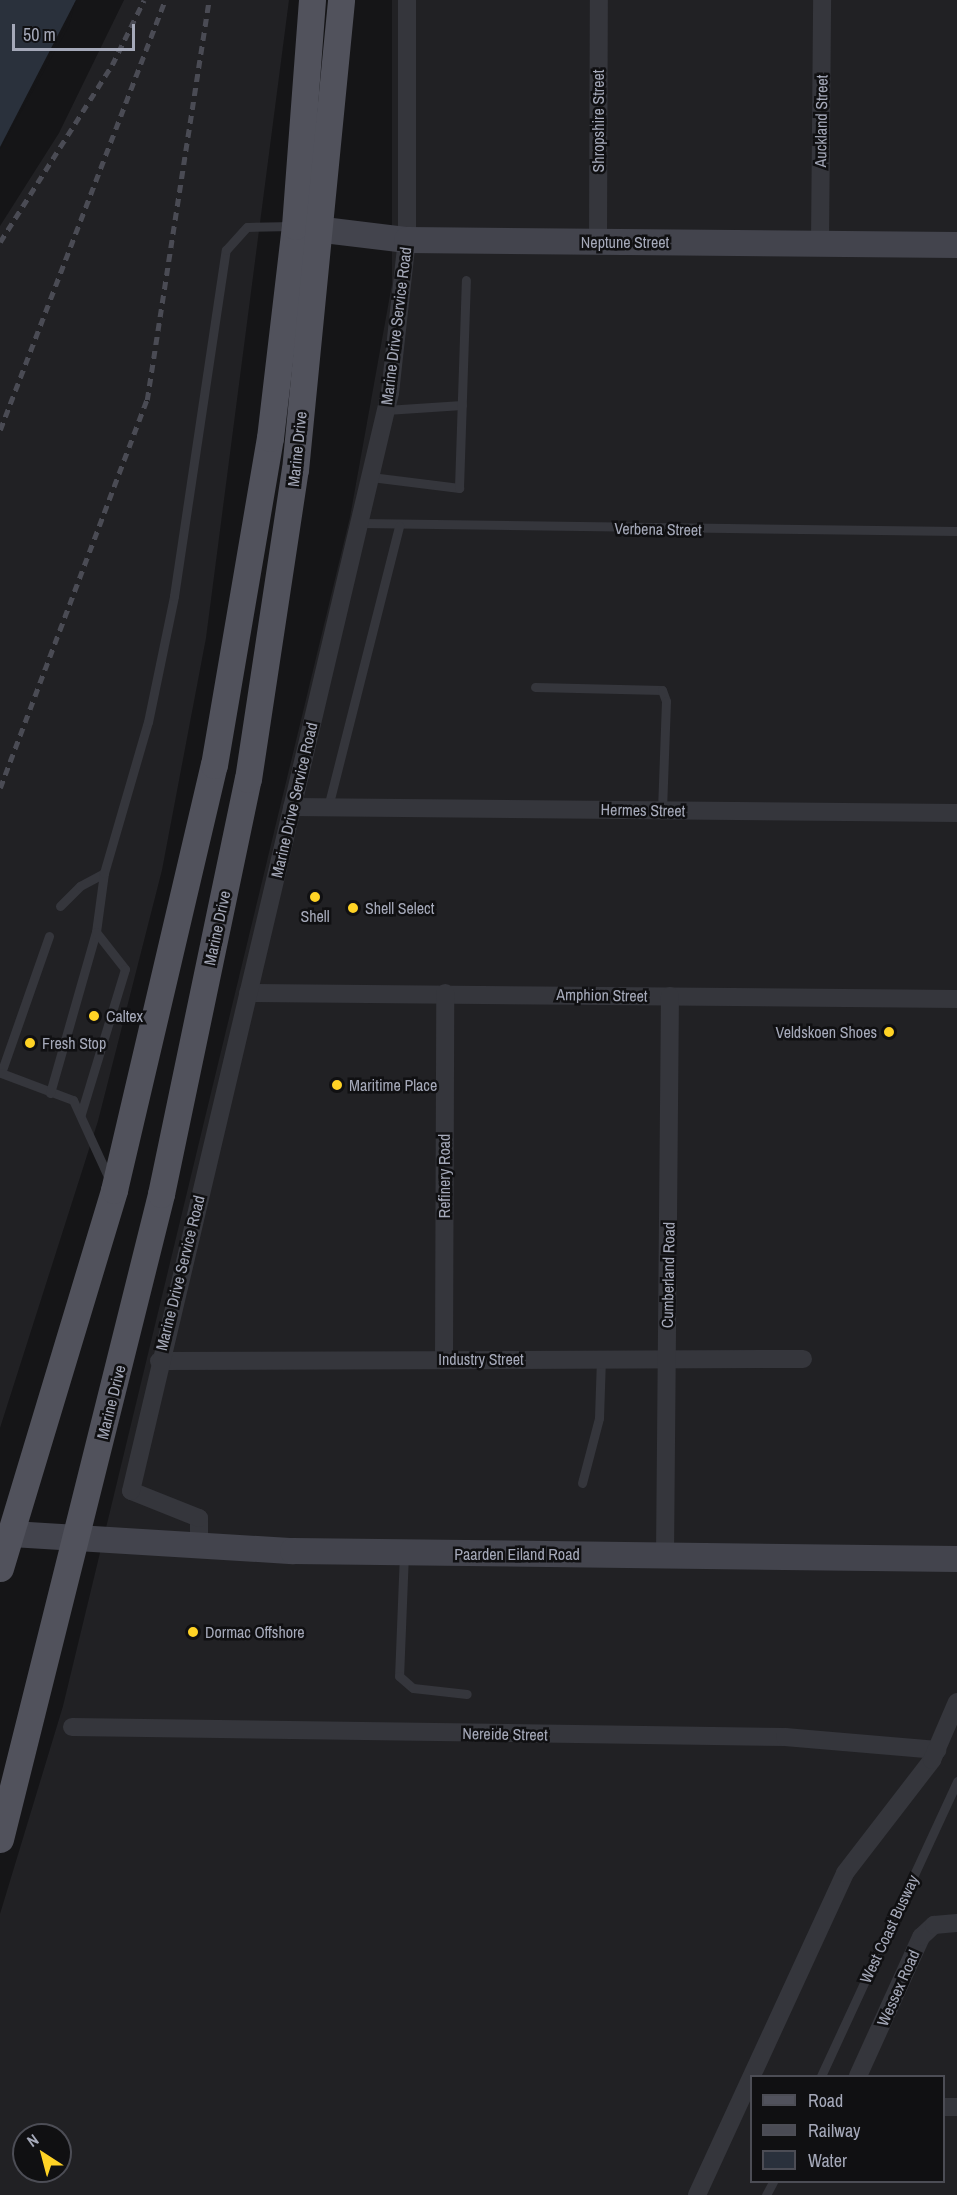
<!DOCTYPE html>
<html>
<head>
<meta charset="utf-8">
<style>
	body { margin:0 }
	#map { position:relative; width:957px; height:2195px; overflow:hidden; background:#151517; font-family:"Archivo Narrow",sans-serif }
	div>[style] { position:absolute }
	.built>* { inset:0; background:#212124 }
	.water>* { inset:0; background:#2a313c }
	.pier>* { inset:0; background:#151517 }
	.lane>* { height:9px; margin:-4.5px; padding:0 4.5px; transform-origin:4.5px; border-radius:4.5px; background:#35363c }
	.street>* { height:18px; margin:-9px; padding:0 9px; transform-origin:9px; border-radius:9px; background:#35363c }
	.secondary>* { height:26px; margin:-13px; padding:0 13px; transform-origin:13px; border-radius:13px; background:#43444d }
	.primary>* { height:27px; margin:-13.5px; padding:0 13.5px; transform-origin:13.5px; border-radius:13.5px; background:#51525c }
	.rail>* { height:4.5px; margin-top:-2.25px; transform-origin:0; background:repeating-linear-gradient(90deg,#4a4b54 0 8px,transparent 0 14px) }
	.dots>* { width:16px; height:16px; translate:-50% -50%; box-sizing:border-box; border:3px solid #101012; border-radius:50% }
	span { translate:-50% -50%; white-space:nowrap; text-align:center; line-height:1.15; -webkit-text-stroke:5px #101012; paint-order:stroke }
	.street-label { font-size:16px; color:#a5a9b9 }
	.poi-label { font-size:16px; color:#a5a9b9 }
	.left { translate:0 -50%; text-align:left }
	.right { translate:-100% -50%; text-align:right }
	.legend { position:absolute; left:750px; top:2075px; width:195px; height:108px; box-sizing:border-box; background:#101012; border:2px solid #4c4d55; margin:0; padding:8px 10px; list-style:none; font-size:18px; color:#a5a9b9 }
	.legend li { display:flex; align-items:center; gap:12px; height:30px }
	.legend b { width:30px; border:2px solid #4c4d55 }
	.north { position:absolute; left:12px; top:2123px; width:60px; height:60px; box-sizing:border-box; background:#101012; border:2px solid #4c4d55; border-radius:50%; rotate:324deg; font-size:16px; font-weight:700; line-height:24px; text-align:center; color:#a5a9b9 }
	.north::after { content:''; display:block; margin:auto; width:21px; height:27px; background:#ffd325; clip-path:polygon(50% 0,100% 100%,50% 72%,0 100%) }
	.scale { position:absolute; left:12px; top:24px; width:123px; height:27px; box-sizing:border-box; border:3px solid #a5a9b9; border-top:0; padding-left:8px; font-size:18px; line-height:21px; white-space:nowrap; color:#a5a9b9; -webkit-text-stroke:4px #101012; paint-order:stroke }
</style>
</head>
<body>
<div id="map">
	<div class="built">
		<div style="clip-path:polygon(124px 0,289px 0,206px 638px,162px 870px,98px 1121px,0 1428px,0 226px,59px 133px)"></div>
		<div style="clip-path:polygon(evenodd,392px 0,957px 0,957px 2195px,0 2195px,0 1914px,63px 1706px,350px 517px,392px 284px,392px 0,752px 2076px,944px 2076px,944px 2182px,752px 2182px,752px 2076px,392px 0,24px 2135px,60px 2135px,60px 2171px,24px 2171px,24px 2135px)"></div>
	</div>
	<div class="water">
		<div style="clip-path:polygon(0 0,76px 0,0 147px)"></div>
	</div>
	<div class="pier">
		<div style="clip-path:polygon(76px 0,69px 26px,0 150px,66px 25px)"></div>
	</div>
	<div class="lane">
		<div style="left:386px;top:410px;width:76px;rotate:-3.8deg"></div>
		<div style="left:371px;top:477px;width:89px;rotate:7.1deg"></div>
		<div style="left:459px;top:488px;width:208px;rotate:-88.1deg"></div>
		<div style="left:360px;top:523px;width:597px;rotate:0.77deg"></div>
		<div style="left:535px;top:687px;width:127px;rotate:1.4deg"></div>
		<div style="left:662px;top:690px;width:12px;rotate:70deg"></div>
		<div style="left:666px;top:701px;width:109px;rotate:92.1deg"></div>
		<div style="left:328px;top:807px;width:290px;rotate:-75.8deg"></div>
		<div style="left:60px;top:906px;width:28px;rotate:-45deg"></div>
		<div style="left:80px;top:886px;width:27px;rotate:-28deg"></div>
		<div style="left:96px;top:932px;width:60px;rotate:-82.3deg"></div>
		<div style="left:104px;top:873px;width:157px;rotate:-73.8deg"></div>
		<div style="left:148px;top:722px;width:129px;rotate:-78.3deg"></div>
		<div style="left:174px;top:596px;width:350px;rotate:-81.5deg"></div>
		<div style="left:226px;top:250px;width:31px;rotate:-48deg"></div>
		<div style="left:247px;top:227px;width:46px;rotate:-1.2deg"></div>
		<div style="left:49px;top:936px;width:145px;rotate:109.3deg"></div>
		<div style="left:1px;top:1073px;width:77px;rotate:20.6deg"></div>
		<div style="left:73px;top:1100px;width:89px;rotate:65.4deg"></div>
		<div style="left:50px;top:1093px;width:167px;rotate:-74.1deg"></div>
		<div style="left:96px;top:932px;width:47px;rotate:51.9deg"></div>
		<div style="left:125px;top:969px;width:152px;rotate:106.9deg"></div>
		<div style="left:582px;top:1483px;width:67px;rotate:-75.3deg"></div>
		<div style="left:599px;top:1418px;width:59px;rotate:-88.1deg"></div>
		<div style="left:404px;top:1553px;width:123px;rotate:92.3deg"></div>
		<div style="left:399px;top:1676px;width:18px;rotate:41deg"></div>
		<div style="left:413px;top:1688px;width:54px;rotate:6.3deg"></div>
		<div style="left:821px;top:2076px;width:325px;rotate:-65.2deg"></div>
		<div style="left:766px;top:2195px;width:15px;rotate:-62deg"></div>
	</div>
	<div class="street">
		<div style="left:598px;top:242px;width:242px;rotate:-89.8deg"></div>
		<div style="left:820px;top:243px;width:243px;rotate:-89.5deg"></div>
		<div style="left:292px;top:807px;width:665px;rotate:0.52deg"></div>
		<div style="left:248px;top:993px;width:709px;rotate:0.48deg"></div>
		<div style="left:444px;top:1359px;width:366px;rotate:-89.8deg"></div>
		<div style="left:159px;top:1361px;width:644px;rotate:-0.18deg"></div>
		<div style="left:199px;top:1546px;width:28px;rotate:-90deg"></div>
		<div style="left:199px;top:1518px;width:73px;rotate:-158.3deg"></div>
		<div style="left:131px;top:1491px;width:1128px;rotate:-76.73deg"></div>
		<div style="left:390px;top:393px;width:154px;rotate:-83.7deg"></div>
		<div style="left:407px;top:240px;width:240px;rotate:-90deg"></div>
		<div style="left:665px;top:1555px;width:559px;rotate:-89.49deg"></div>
		<div style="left:72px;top:1727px;width:713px;rotate:0.8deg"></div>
		<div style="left:785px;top:1737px;width:153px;rotate:4.9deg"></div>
		<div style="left:858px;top:2076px;width:153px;rotate:-65.6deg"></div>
		<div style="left:921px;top:1937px;width:18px;rotate:-43deg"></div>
		<div style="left:934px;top:1925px;width:23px;rotate:-5deg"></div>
		<div style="left:944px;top:2107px;width:13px"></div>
		<div style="left:697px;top:2195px;width:354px;rotate:-65.3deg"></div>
		<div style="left:845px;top:1873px;width:143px;rotate:-52.4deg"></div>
		<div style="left:932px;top:1760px;width:63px;rotate:-66.7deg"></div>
	</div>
	<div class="secondary">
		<div style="left:299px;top:227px;width:109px;rotate:6.9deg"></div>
		<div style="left:407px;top:240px;width:550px;rotate:0.52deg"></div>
		<div style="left:0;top:1538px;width:13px;rotate:-18deg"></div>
		<div style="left:12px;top:1534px;width:282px;rotate:3.5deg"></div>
		<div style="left:293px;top:1551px;width:664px;rotate:0.69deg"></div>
	</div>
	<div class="primary">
		<div style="left:0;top:1568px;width:395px;rotate:-73.2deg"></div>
		<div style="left:114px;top:1190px;width:437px;rotate:-76.8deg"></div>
		<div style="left:214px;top:765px;width:332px;rotate:-80.3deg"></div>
		<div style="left:270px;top:438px;width:213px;rotate:-83.3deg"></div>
		<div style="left:295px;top:226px;width:227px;rotate:-85.7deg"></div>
		<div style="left:0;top:1839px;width:665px;rotate:-75.98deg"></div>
		<div style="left:161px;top:1194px;width:424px;rotate:-78.2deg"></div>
		<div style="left:248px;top:779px;width:313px;rotate:-81.4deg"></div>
		<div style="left:295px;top:470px;width:472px;rotate:-84.4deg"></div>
	</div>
	<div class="rail">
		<div style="left:0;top:242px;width:209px;rotate:-57.7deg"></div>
		<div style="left:112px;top:65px;width:72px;rotate:-63.8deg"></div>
		<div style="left:0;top:430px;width:461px;rotate:-69deg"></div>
		<div style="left:0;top:788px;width:415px;rotate:-69.3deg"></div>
		<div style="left:147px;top:400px;width:405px;rotate:-81.2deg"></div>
	</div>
	<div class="dots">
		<div style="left:315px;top:897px;background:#ffd325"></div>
		<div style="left:353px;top:908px;background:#ffd325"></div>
		<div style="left:94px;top:1016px;background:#ffd325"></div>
		<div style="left:889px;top:1032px;background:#ffd325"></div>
		<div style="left:30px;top:1043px;background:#ffd325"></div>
		<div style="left:337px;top:1085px;background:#ffd325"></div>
		<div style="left:193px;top:1632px;background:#ffd325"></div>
	</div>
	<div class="street-label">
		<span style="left:598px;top:121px;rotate:-90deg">Shropshire Street</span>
		<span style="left:821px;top:121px;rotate:-89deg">Auckland Street</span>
		<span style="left:625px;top:242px">Neptune Street</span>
		<span style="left:396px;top:326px;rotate:-83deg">Marine Drive Service Road</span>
		<span style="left:297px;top:449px;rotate:-84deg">Marine Drive</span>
		<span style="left:658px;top:529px;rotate:1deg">Verbena Street</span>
		<span style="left:294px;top:800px;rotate:-77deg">Marine Drive Service Road</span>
		<span style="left:643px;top:810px;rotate:1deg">Hermes Street</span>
		<span style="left:217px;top:928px;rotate:-78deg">Marine Drive</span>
		<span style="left:602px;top:995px;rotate:1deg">Amphion Street</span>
		<span style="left:444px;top:1176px;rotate:-90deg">Refinery Road</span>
		<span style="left:180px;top:1273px;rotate:-76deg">Marine Drive Service Road</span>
		<span style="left:668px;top:1275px;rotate:-89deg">Cumberland Road</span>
		<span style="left:481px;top:1359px">Industry Street</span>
		<span style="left:111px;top:1402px;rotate:-76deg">Marine Drive</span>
		<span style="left:517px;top:1554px">Paarden Eiland Road</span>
		<span style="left:505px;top:1734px;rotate:1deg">Nereide Street</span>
		<span style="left:889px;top:1929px;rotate:-65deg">West Coast Busway</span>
		<span style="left:898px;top:1988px;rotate:-66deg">Wessex Road</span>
	</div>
	<div class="poi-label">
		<span class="left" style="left:365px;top:908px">Shell Select</span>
		<span style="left:315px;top:916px">Shell</span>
		<span class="left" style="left:106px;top:1016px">Caltex</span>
		<span class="right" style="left:877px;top:1032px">Veldskoen Shoes</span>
		<span class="left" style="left:42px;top:1043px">Fresh Stop</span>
		<span class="left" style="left:349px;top:1085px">Maritime Place</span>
		<span class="left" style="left:205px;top:1632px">Dormac Offshore</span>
	</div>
	<ul class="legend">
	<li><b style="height:8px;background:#51525c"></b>Road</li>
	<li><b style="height:8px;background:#4a4b54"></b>Railway</li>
	<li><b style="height:16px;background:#2a313c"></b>Water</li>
	</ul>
	<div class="north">N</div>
	<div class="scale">50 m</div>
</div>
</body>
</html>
